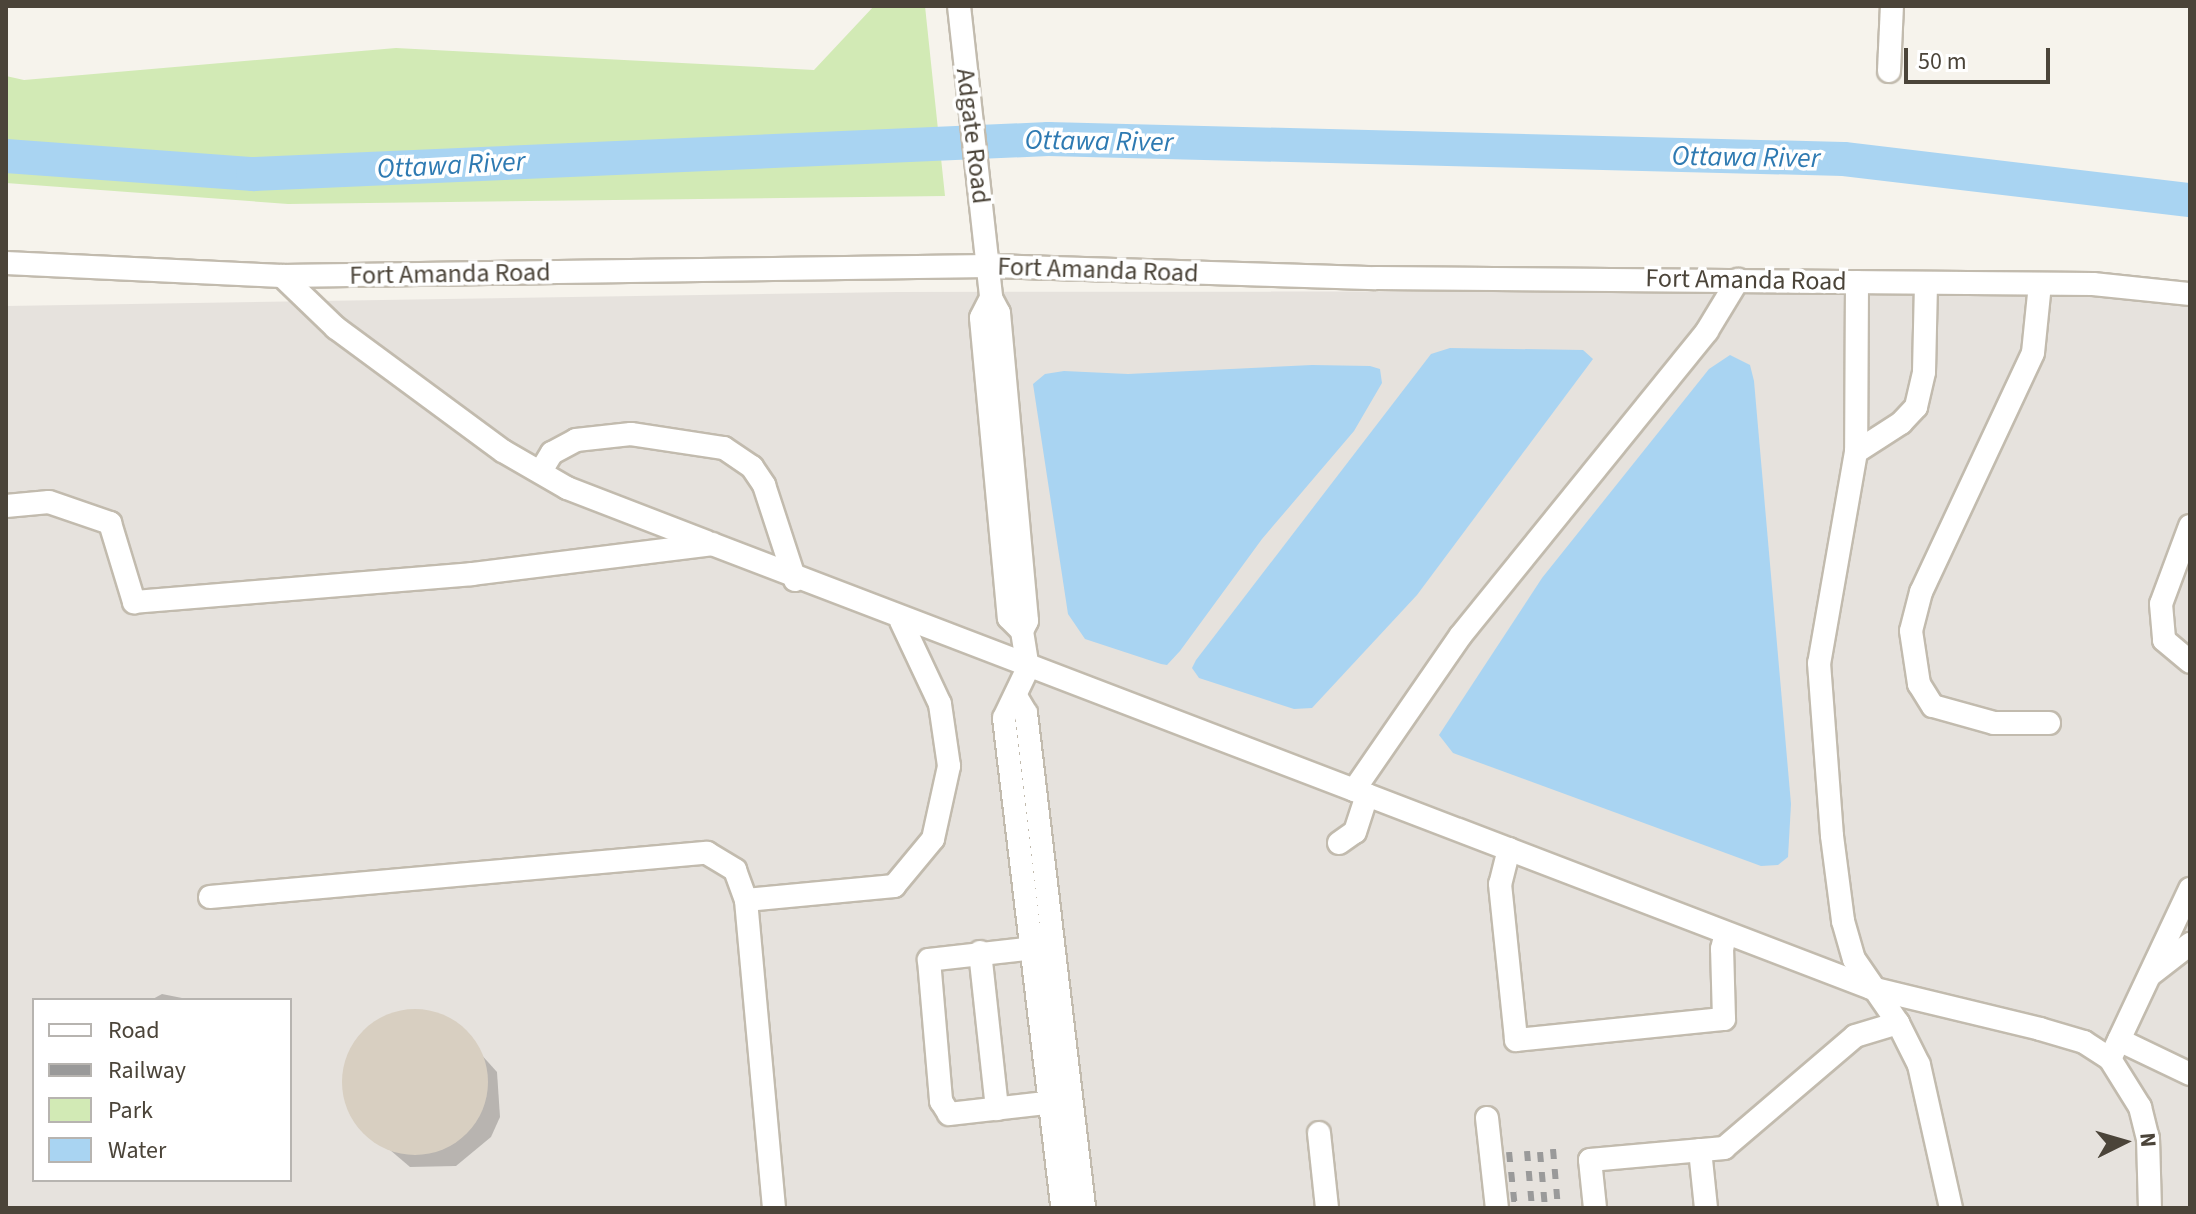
<!DOCTYPE html>
<html>
<head>
<meta charset="utf-8">
<style>
	body { margin:0 }
	#map { position:relative; width:2196px; height:1214px; overflow:hidden; background:#f6f3ec; font-family:"Source Sans 3",sans-serif }
	div>[style] { position:absolute }
	.industrial>* { inset:0; background:#e6e2dd }
	.green>* { inset:0; background:#d2eab5 }
	.water>* { inset:0; background:#a9d4f2 }
	.shadow>* { inset:0; background:#0003 }
	.river>* { height:34px; margin:-17px; padding:0 17px; transform-origin:17px; border-radius:17px; background:#a9d4f2 }
	.building>* { inset:0; background:#d8cfc1 }
	.round { border-radius:50% }
	.roads { filter:drop-shadow(2px 0 #c2bbae) drop-shadow(-2px 0 #c2bbae) drop-shadow(0 2px #c2bbae) drop-shadow(0 -2px #c2bbae) }
	.minor>* { height:22px; margin:-11px; padding:0 11px; transform-origin:11px; border-radius:11px; background:#fff }
	.rail>* { height:6px; margin-top:-3px; transform-origin:0; background:repeating-linear-gradient(90deg,#9a9a9a 0 10px,transparent 0 20px) }
	span { translate:-50% -50%; white-space:nowrap; text-align:center; line-height:1.15; -webkit-text-stroke:7px #fff; paint-order:stroke }
	.street-label { font-size:26px; color:#4b4439 }
	.water-label { font-size:28px; color:#2e7ab2; font-style:italic }
	.frame { position:absolute; inset:0; border:8px solid #4b4439; pointer-events:none }
	.legend { position:absolute; left:32px; top:998px; width:260px; height:184px; box-sizing:border-box; background:#fff; border:2px solid #b7b4b0; margin:0; padding:10px 14px; list-style:none; font-size:24px; color:#4b4439 }
	.legend li { display:flex; align-items:center; gap:16px; height:40px }
	.legend b { width:40px; border:2px solid #b7b4b0 }
	.north { position:absolute; left:2084px; top:1102px; width:80px; height:80px; -webkit-text-stroke:6px #fff; paint-order:stroke; rotate:85deg; font-size:22px; font-weight:700; line-height:32px; text-align:center; color:#4b4439 }
	.north::after { content:''; display:block; margin:auto; width:28px; height:36px; background:#4b4439; clip-path:polygon(50% 0,100% 100%,50% 72%,0 100%) }
	.scale { position:absolute; left:1904px; top:48px; width:146px; height:36px; box-sizing:border-box; border:4px solid #4b4439; border-top:0; padding-left:10px; font-size:24px; line-height:28px; white-space:nowrap; color:#4b4439; -webkit-text-stroke:6px #fff; paint-order:stroke }
</style>
</head>
<body>
<div id="map">
	<div class="industrial">
		<div style="clip-path:polygon(evenodd,1814px 291px,2109px 296px,2190px 304px,2190px 1208px,6px 1208px,6px 306px,897px 292px,1814px 291px,34px 1000px,290px 1000px,290px 1180px,34px 1180px,34px 1000px)"></div>
	</div>
	<div class="green">
		<div style="clip-path:polygon(874px 6px,925px 6px,945px 196px,288px 204px,6px 183px,6px 76px,24px 80px,396px 48px,814px 70px)"></div>
	</div>
	<div class="water">
		<div style="clip-path:polygon(1450px 348px,1583px 350px,1593px 359px,1417px 595px,1312px 708px,1294px 709px,1199px 678px,1192px 668px,1196px 660px,1431px 354px)"></div>
		<div style="clip-path:polygon(1730px 355px,1750px 365px,1754px 381px,1791px 804px,1788px 857px,1778px 865px,1761px 866px,1453px 753px,1439px 735px,1542px 578px,1709px 369px)"></div>
		<div style="clip-path:polygon(1312px 365px,1370px 366px,1380px 369px,1382px 383px,1354px 431px,1262px 539px,1180px 651px,1167px 665px,1161px 664px,1085px 639px,1068px 614px,1033px 384px,1045px 374px,1064px 371px,1128px 374px)"></div>
	</div>
	<div class="shadow">
		<div style="clip-path:polygon(162px 994px,192px 1000px,151px 1000px)"></div>
		<div style="clip-path:polygon(406px 1011px,451px 1021px,497px 1072px,500px 1117px,491px 1137px,456px 1166px,410px 1167px,356px 1121px,346px 1099px,350px 1052px,383px 1018px)"></div>
	</div>
	<div class="river">
		<div style="left:6px;top:156px;width:248px;rotate:4.2deg"></div>
		<div style="left:253px;top:174px;width:796px;rotate:-2.52deg"></div>
		<div style="left:1048px;top:139px;width:796px;rotate:1.44deg"></div>
		<div style="left:1844px;top:159px;width:348px;rotate:6.8deg"></div>
	</div>
	<div class="building">
		<div class="round" style="left:342px;top:1009px;width:146px;height:146px"></div>
	</div>
	<div class="roads">
		<div class="minor">
			<div style="left:959px;top:6px;width:294px;rotate:83.7deg"></div>
			<div style="left:991px;top:298px;width:17px;rotate:62deg"></div>
			<div style="left:999px;top:313px;width:309px;rotate:84.8deg"></div>
			<div style="left:1027px;top:621px;width:11px;rotate:117deg"></div>
			<div style="left:1022px;top:631px;width:37px;rotate:81deg"></div>
			<div style="left:1028px;top:668px;width:55px;rotate:115.6deg"></div>
			<div style="left:1004px;top:718px;width:493px;rotate:83.2deg"></div>
			<div style="left:1889px;top:71px;width:65px;rotate:-87.4deg"></div>
			<div style="left:6px;top:263px;width:276px;rotate:2.7deg"></div>
			<div style="left:282px;top:276px;width:707px;rotate:-0.81deg"></div>
			<div style="left:989px;top:266px;width:387px;rotate:1.8deg"></div>
			<div style="left:1376px;top:278px;width:717px;rotate:0.48deg"></div>
			<div style="left:2093px;top:284px;width:98px;rotate:5.9deg"></div>
			<div style="left:282px;top:276px;width:75px;rotate:43.9deg"></div>
			<div style="left:336px;top:328px;width:207px;rotate:36.4deg"></div>
			<div style="left:503px;top:451px;width:74px;rotate:30deg"></div>
			<div style="left:567px;top:488px;width:150px;rotate:21.1deg"></div>
			<div style="left:1857px;top:282px;width:170px;rotate:90.3deg"></div>
			<div style="left:1856px;top:452px;width:214px;rotate:99.9deg"></div>
			<div style="left:1819px;top:663px;width:173px;rotate:85.7deg"></div>
			<div style="left:1832px;top:836px;width:86px;rotate:82.6deg"></div>
			<div style="left:1843px;top:921px;width:40px;rotate:74deg"></div>
			<div style="left:1854px;top:959px;width:78px;rotate:55.5deg"></div>
			<div style="left:1898px;top:1023px;width:47px;rotate:63.4deg"></div>
			<div style="left:1919px;top:1065px;width:147px;rotate:77.4deg"></div>
			<div style="left:2040px;top:284px;width:69px;rotate:95.8deg"></div>
			<div style="left:2033px;top:353px;width:264px;rotate:115.1deg"></div>
			<div style="left:1921px;top:592px;width:40px;rotate:104.4deg"></div>
			<div style="left:1911px;top:631px;width:54px;rotate:81.4deg"></div>
			<div style="left:1919px;top:684px;width:26px;rotate:58deg"></div>
			<div style="left:1933px;top:706px;width:63px;rotate:15.6deg"></div>
			<div style="left:1994px;top:723px;width:55px"></div>
			<div style="left:991px;top:298px;width:22px;rotate:117deg"></div>
			<div style="left:981px;top:318px;width:301px;rotate:84.7deg"></div>
			<div style="left:1009px;top:618px;width:18px;rotate:45deg"></div>
			<div style="left:1856px;top:452px;width:54px;rotate:-32.8deg"></div>
			<div style="left:1901px;top:423px;width:22px;rotate:-47deg"></div>
			<div style="left:1916px;top:407px;width:36px;rotate:-77deg"></div>
			<div style="left:1924px;top:372px;width:89px;rotate:-88.7deg"></div>
			<div style="left:541px;top:471px;width:21px;rotate:-59deg"></div>
			<div style="left:552px;top:453px;width:27px;rotate:-28deg"></div>
			<div style="left:576px;top:440px;width:55px;rotate:-6.2deg"></div>
			<div style="left:631px;top:434px;width:94px;rotate:8.6deg"></div>
			<div style="left:724px;top:448px;width:34px;rotate:34deg"></div>
			<div style="left:752px;top:467px;width:22px;rotate:56deg"></div>
			<div style="left:764px;top:485px;width:100px;rotate:71.9deg"></div>
			<div style="left:6px;top:506px;width:43px;rotate:-5.3deg"></div>
			<div style="left:49px;top:502px;width:65px;rotate:19deg"></div>
			<div style="left:110px;top:523px;width:83px;rotate:73.1deg"></div>
			<div style="left:134px;top:602px;width:339px;rotate:-4.7deg"></div>
			<div style="left:472px;top:574px;width:242px;rotate:-7.1deg"></div>
			<div style="left:712px;top:544px;width:1241px;rotate:20.96deg"></div>
			<div style="left:1871px;top:988px;width:174px;rotate:13.6deg"></div>
			<div style="left:2040px;top:1029px;width:46px;rotate:16.5deg"></div>
			<div style="left:2084px;top:1042px;width:31px;rotate:33deg"></div>
			<div style="left:2110px;top:1059px;width:188px;rotate:-64.8deg"></div>
			<div style="left:2190px;top:526px;width:83px;rotate:110.4deg"></div>
			<div style="left:2161px;top:604px;width:36px;rotate:85deg"></div>
			<div style="left:2164px;top:640px;width:34px;rotate:40deg"></div>
			<div style="left:1017px;top:698px;width:17px;rotate:59deg"></div>
			<div style="left:1026px;top:713px;width:498px;rotate:83.3deg"></div>
			<div style="left:1354px;top:790px;width:188px;rotate:-55.4deg"></div>
			<div style="left:1461px;top:635px;width:391px;rotate:-51deg"></div>
			<div style="left:1707px;top:331px;width:60px;rotate:-58.7deg"></div>
			<div style="left:1339px;top:843px;width:19px;rotate:-35deg"></div>
			<div style="left:1355px;top:832px;width:39px;rotate:-72deg"></div>
			<div style="left:1509px;top:849px;width:36px;rotate:104deg"></div>
			<div style="left:1500px;top:884px;width:157px;rotate:84.1deg"></div>
			<div style="left:1516px;top:1040px;width:209px;rotate:-5.8deg"></div>
			<div style="left:1724px;top:1019px;width:70px;rotate:-91.6deg"></div>
			<div style="left:1722px;top:949px;width:16px;rotate:-76deg"></div>
			<div style="left:210px;top:897px;width:499px;rotate:-5.1deg"></div>
			<div style="left:707px;top:853px;width:33px;rotate:31deg"></div>
			<div style="left:735px;top:870px;width:32px;rotate:70deg"></div>
			<div style="left:1044px;top:947px;width:116px;rotate:173.6deg"></div>
			<div style="left:929px;top:960px;width:142px;rotate:85.1deg"></div>
			<div style="left:941px;top:1101px;width:15px;rotate:58deg"></div>
			<div style="left:949px;top:1114px;width:115px;rotate:-6.5deg"></div>
			<div style="left:980px;top:952px;width:158px;rotate:83.8deg"></div>
			<div style="left:2150px;top:975px;width:51px;rotate:-37.8deg"></div>
			<div style="left:2119px;top:1040px;width:79px;rotate:25.6deg"></div>
			<div style="left:2110px;top:1059px;width:57px;rotate:58deg"></div>
			<div style="left:2140px;top:1107px;width:32px;rotate:76deg"></div>
			<div style="left:2148px;top:1138px;width:70px;rotate:88.4deg"></div>
			<div style="left:1487px;top:1118px;width:91px;rotate:83.7deg"></div>
			<div style="left:1319px;top:1133px;width:75px;rotate:83.9deg"></div>
			<div style="left:1700px;top:1150px;width:58px;rotate:84.1deg"></div>
			<div style="left:774px;top:1208px;width:309px;rotate:-95.2deg"></div>
			<div style="left:746px;top:900px;width:149px;rotate:-5.4deg"></div>
			<div style="left:894px;top:886px;width:61px;rotate:-50.3deg"></div>
			<div style="left:933px;top:839px;width:75px;rotate:-77.6deg"></div>
			<div style="left:949px;top:766px;width:63px;rotate:-98.3deg"></div>
			<div style="left:940px;top:704px;width:92px;rotate:-115.2deg"></div>
			<div style="left:1595px;top:1208px;width:48px;rotate:-95.9deg"></div>
			<div style="left:1590px;top:1160px;width:135px;rotate:-5.1deg"></div>
			<div style="left:1724px;top:1148px;width:172px;rotate:-40.5deg"></div>
			<div style="left:1855px;top:1036px;width:45px;rotate:-16.8deg"></div>
		</div>
	</div>
	<div class="rail">
		<div style="left:1553px;top:1149px;width:59px;rotate:85.2deg"></div>
		<div style="left:1527px;top:1151px;width:57px;rotate:85deg"></div>
		<div style="left:1509px;top:1152px;width:56px;rotate:83.9deg"></div>
		<div style="left:1540px;top:1152px;width:56px;rotate:84.9deg"></div>
	</div>
	<div class="street-label">
		<span style="left:973px;top:136px;rotate:83deg">Adgate Road</span>
		<span style="left:1098px;top:270px;rotate:2deg">Fort Amanda Road</span>
		<span style="left:450px;top:274px;rotate:-1deg">Fort Amanda Road</span>
		<span style="left:1746px;top:280px;rotate:1deg">Fort Amanda Road</span>
	</div>
	<div class="water-label">
		<span style="left:1099px;top:141px;rotate:1deg">Ottawa River</span>
		<span style="left:1746px;top:157px;rotate:1deg">Ottawa River</span>
		<span style="left:451px;top:165px;rotate:-3deg">Ottawa River</span>
	</div>
	<div class="frame"></div>
	<ul class="legend">
	<li><b style="height:10px;background:#fff"></b>Road</li>
	<li><b style="height:10px;background:#9a9a9a"></b>Railway</li>
	<li><b style="height:22px;background:#d2eab5"></b>Park</li>
	<li><b style="height:22px;background:#a9d4f2"></b>Water</li>
	</ul>
	<div class="north">N</div>
	<div class="scale">50 m</div>
</div>
</body>
</html>
